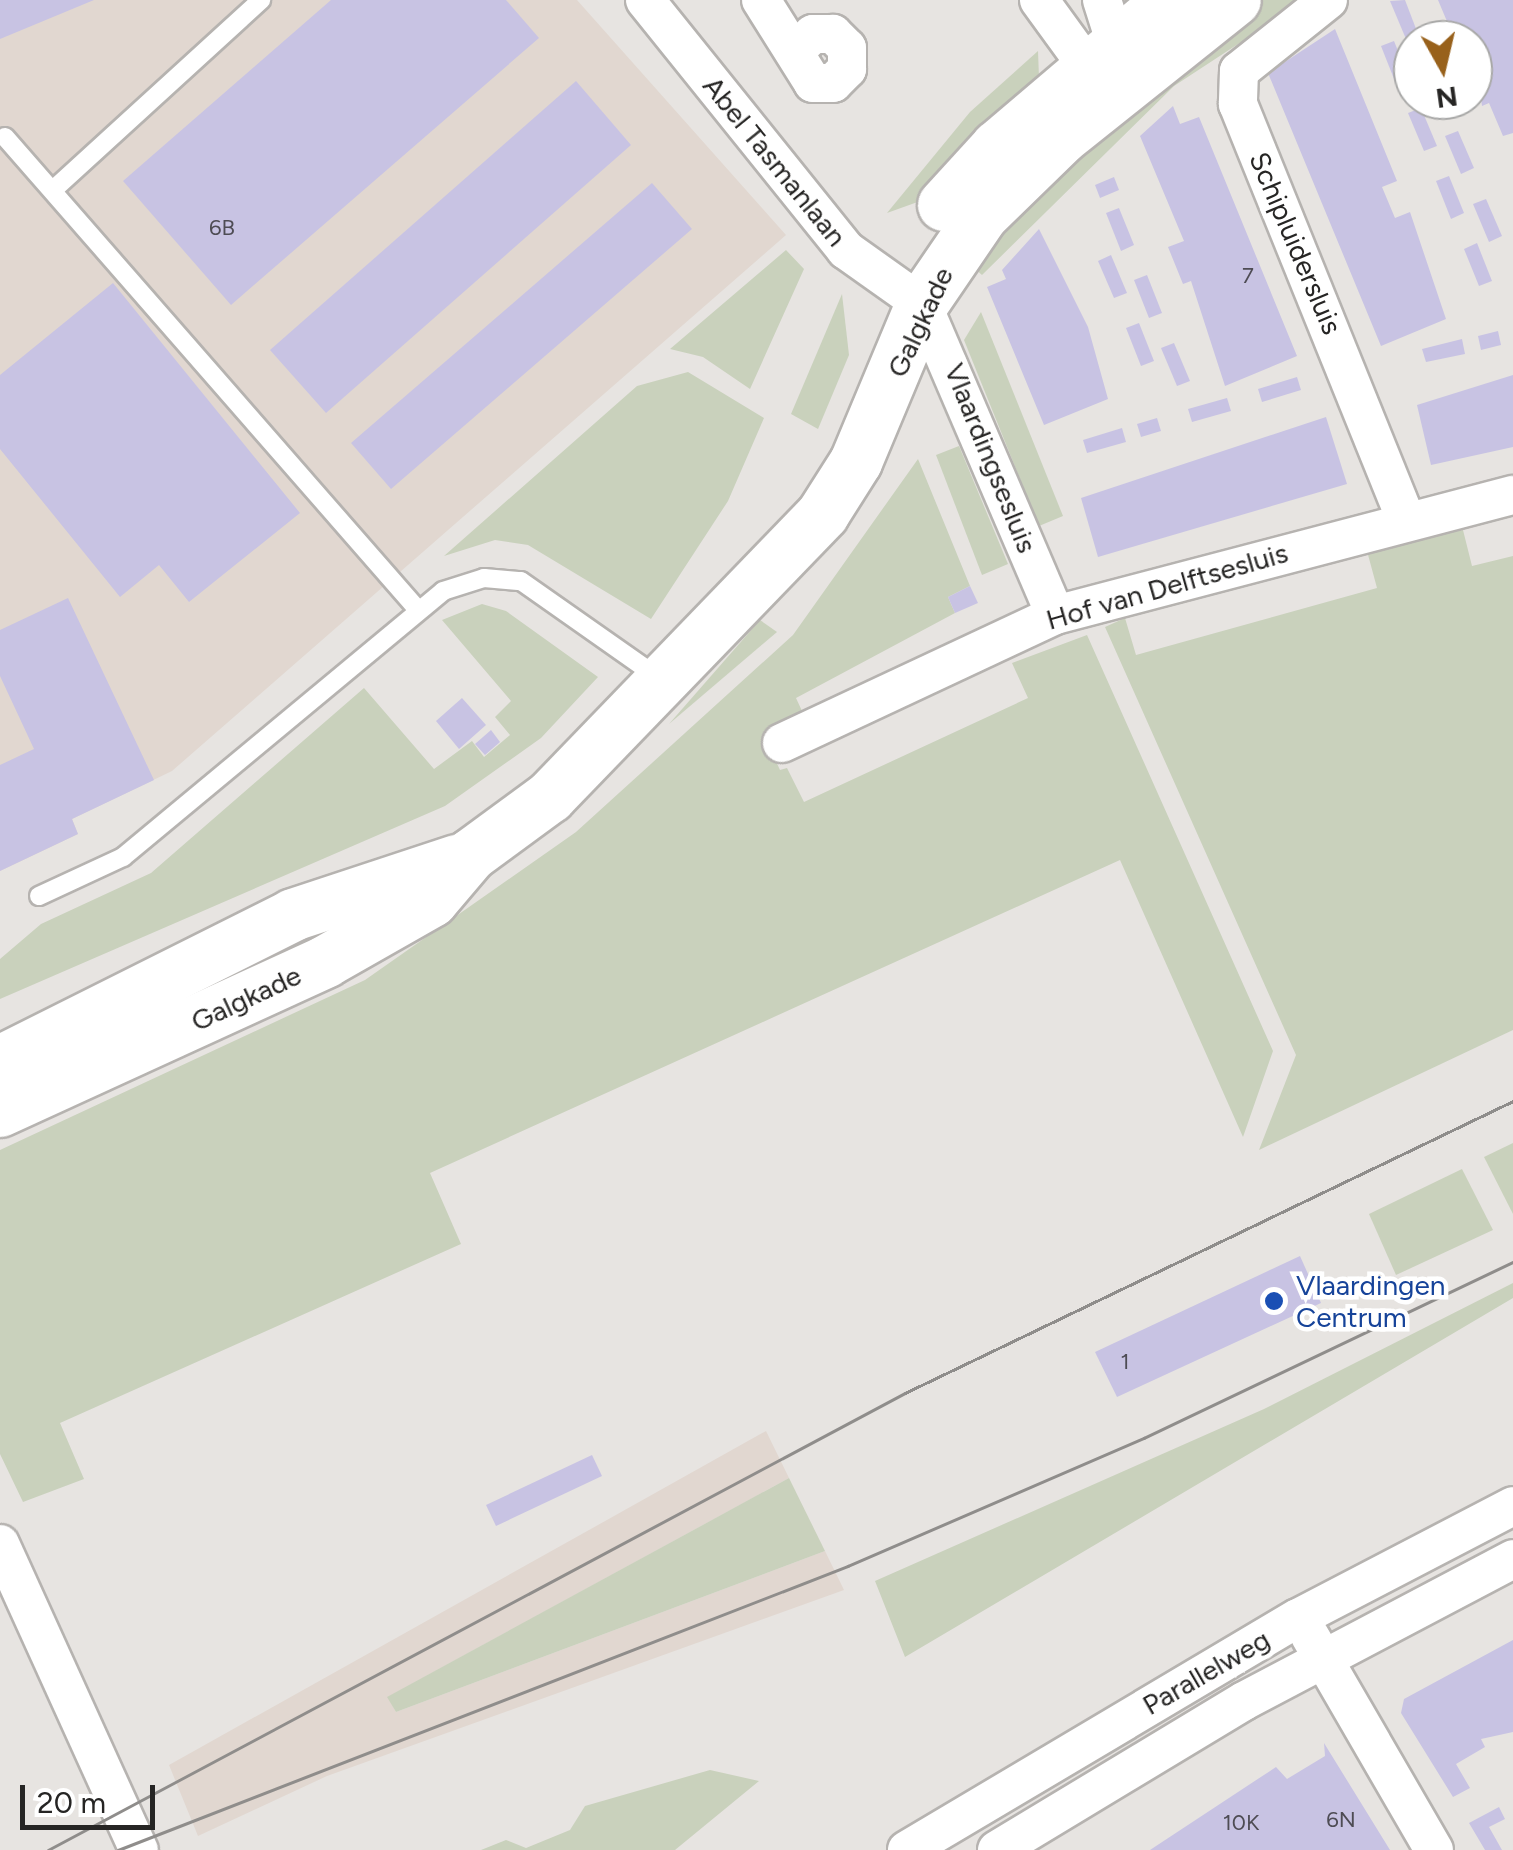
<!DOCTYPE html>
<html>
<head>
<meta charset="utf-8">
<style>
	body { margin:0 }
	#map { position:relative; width:1513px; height:1850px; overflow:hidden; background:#e7e4e1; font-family:Figtree,sans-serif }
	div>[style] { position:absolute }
	.built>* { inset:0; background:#e1d7d0 }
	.green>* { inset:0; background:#c9d1bc }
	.building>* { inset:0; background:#c8c3e3 }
	.roads { filter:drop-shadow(2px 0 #b6b3b0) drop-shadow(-2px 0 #b6b3b0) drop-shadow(0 2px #b6b3b0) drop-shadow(0 -2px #b6b3b0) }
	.service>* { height:18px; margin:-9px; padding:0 9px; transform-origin:9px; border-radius:9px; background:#fff }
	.minor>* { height:38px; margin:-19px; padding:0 19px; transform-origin:19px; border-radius:19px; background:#fff }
	.secondary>* { height:52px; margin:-26px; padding:0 26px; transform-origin:26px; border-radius:26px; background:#fff }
	.tram>* { height:2.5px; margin:-1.25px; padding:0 1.25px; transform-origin:1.25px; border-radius:1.25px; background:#8f8d8b }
	.dots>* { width:28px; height:28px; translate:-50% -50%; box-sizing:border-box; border:5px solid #fff; border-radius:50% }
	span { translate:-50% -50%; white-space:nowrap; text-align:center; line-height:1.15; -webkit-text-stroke:9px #fff; paint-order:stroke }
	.number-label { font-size:22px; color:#4e4c54 }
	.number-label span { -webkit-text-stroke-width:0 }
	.street-label { font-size:28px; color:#262524 }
	.transit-label { font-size:28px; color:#164399 }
	.left { translate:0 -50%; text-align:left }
	.north { position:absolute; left:1393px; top:20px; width:100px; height:100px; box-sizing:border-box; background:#fff; border:2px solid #a8a8a7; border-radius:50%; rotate:172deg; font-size:28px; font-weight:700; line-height:40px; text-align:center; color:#262524 }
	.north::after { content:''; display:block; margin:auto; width:35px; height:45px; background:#98611b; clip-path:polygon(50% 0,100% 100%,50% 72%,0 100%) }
	.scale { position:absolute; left:20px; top:1785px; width:135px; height:45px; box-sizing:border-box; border:5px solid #262524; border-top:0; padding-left:12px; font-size:30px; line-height:35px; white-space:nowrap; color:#262524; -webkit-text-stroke:8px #fff; paint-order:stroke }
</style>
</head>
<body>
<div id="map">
	<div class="built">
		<div style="clip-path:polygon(0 0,577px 0,786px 235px,172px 771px,72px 819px,78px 834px,0 871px)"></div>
		<div style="clip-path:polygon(766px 1431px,789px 1478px,388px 1697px,396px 1712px,825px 1551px,844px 1590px,327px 1776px,198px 1836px,169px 1765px)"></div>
	</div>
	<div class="green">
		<div style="clip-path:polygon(1255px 0,1305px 0,1174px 86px,982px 275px,965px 260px)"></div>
		<div style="clip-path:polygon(1038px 51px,1039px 78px,937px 195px,887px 213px,970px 112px)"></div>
		<div style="clip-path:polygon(786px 250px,804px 269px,750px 389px,703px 357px,670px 349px)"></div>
		<div style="clip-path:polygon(842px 294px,849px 355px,818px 429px,791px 414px)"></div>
		<div style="clip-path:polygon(981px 312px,1063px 516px,1039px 526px,964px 340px)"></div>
		<div style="clip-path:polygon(688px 372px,764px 418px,728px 501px,651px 619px,528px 545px,495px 540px,444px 556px,637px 386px)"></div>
		<div style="clip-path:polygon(959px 446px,1008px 564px,982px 575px,936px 455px)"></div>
		<div style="clip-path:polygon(918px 459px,970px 586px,948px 597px,955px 613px,796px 698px,802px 711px,764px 735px,780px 770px,787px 768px,804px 802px,1028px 698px,1012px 663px,1087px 635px,1273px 1051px,1243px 1137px,1120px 860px,430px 1173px,461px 1244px,60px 1423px,84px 1479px,23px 1502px,0 1454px,0 1150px,365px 980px,576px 832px,793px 635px)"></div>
		<div style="clip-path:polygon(1463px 530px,1472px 566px,1513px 556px,1513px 1030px,1259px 1150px,1296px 1055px,1105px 627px,1125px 618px,1136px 655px,1377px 588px,1367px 551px)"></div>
		<div style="clip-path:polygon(482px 604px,506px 611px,598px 677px,541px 738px,445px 806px,0 999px,0 959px,41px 924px,151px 873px,364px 688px,434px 769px,472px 741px,484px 757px,510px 735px,495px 717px,511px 701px,442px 620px)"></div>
		<div style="clip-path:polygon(760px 620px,777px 632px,669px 724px)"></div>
		<div style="clip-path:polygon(1513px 1143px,1513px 1214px,1484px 1157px)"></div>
		<div style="clip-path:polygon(1462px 1169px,1493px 1230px,1396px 1275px,1369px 1214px)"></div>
		<div style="clip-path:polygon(1513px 1283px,1513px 1298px,905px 1657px,875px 1581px,1264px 1409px)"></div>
		<div style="clip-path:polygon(789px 1478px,825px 1551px,396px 1712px,387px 1697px)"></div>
		<div style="clip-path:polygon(710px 1770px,759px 1781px,675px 1850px,481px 1850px,506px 1840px,526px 1848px,570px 1830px,585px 1806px)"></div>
	</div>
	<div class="building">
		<div style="clip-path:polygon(0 0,94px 0,0 39px)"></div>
		<div style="clip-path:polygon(331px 0,506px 0,539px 38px,231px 305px,123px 181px)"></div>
		<div style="clip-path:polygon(1405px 0,1418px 34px,1406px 39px,1390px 1px)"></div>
		<div style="clip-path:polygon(1438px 0,1513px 0,1513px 133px,1503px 136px,1489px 103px,1482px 106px,1473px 40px,1469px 32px,1454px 38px)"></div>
		<div style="clip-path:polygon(1335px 29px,1397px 181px,1382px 187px,1395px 218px,1410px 212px,1446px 319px,1381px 346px,1268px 73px)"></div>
		<div style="clip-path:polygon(1394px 41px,1409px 78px,1396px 84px,1381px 46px)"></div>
		<div style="clip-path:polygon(576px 81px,631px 145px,326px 413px,270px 350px)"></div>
		<div style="clip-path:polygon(1173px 106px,1180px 124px,1199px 117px,1297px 356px,1225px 386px,1191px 281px,1183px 284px,1168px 247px,1184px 241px,1140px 136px)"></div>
		<div style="clip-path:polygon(1421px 108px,1437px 146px,1424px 151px,1408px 113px)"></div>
		<div style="clip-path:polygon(1458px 131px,1474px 168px,1461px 174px,1445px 136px)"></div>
		<div style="clip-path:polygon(1449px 176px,1464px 213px,1451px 219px,1436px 181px)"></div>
		<div style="clip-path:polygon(1114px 177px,1119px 190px,1100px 198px,1095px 185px)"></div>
		<div style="clip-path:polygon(652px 183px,692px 229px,391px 489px,351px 443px)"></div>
		<div style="clip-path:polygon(1486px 199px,1502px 236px,1489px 242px,1473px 204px)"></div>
		<div style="clip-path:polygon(1119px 208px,1134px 245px,1121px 251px,1106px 213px)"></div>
		<div style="clip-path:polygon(1039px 229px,1088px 327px,1108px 399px,1044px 425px,987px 287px,1006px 279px,1002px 270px)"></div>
		<div style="clip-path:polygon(1477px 243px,1492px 281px,1479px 286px,1464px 249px)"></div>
		<div style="clip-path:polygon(1111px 255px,1127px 293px,1114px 298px,1098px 261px)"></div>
		<div style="clip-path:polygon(1147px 275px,1162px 313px,1149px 318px,1134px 280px)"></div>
		<div style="clip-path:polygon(113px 283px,300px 513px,189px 602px,159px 565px,120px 597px,0 449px,0 375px)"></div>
		<div style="clip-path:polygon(1139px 323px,1154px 361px,1141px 366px,1126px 328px)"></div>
		<div style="clip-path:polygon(1498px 331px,1501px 345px,1481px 350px,1478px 336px)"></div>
		<div style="clip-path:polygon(1462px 339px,1465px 354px,1426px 362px,1422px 349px)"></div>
		<div style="clip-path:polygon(1174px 343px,1190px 381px,1177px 386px,1161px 348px)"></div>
		<div style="clip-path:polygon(1513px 375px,1513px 447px,1431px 465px,1417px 405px)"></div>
		<div style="clip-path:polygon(1297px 377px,1301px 390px,1262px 402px,1258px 389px)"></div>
		<div style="clip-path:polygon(1227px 398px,1231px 411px,1192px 422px,1188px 409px)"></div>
		<div style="clip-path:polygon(1326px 417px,1347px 484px,1098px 557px,1081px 498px)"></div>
		<div style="clip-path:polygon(1157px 418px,1161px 431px,1141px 437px,1137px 424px)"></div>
		<div style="clip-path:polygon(1122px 428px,1126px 442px,1087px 453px,1083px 440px)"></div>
		<div style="clip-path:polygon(970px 586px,978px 603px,955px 613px,948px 597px)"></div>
		<div style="clip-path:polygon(68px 598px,154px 780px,72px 819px,78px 834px,0 871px,0 765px,34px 749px,0 676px,0 630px)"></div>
		<div style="clip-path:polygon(462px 698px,486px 725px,459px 749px,436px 721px)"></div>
		<div style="clip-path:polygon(491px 730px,500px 742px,485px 755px,475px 744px)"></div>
		<div style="clip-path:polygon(1300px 1256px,1321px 1303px,1117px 1397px,1095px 1352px)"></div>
		<div style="clip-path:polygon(592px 1455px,602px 1476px,496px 1526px,486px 1505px)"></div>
		<div style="clip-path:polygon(1513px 1640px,1513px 1732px,1481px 1739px,1485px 1747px,1456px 1764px,1470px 1788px,1453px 1797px,1401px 1713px,1404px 1699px)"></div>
		<div style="clip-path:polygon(1324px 1743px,1390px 1850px,1150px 1850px,1276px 1767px,1287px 1779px,1325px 1756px)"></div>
		<div style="clip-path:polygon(1499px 1807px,1505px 1819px,1489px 1827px,1502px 1850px,1485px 1850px,1469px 1823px)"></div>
	</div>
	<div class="roads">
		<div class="service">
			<div style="left:5px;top:137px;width:629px;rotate:48.87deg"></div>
			<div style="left:53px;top:190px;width:282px;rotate:-42.4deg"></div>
			<div style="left:39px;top:896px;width:93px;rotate:-24.9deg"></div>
			<div style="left:123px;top:857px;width:416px;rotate:-39.7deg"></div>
			<div style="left:443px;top:591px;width:43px;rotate:-17.6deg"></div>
			<div style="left:484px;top:578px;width:37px;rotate:5deg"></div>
			<div style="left:521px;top:581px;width:169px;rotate:35.1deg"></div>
		</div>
		<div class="minor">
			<div style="left:645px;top:0;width:321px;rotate:51.2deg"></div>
			<div style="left:846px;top:250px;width:93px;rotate:35.4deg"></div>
			<div style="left:922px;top:304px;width:338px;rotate:66.8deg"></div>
			<div style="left:761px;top:0;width:98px;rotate:57.9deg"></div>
			<div style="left:813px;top:83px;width:20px"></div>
			<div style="left:833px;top:83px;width:20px;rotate:-45deg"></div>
			<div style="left:847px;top:69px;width:21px;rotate:-90deg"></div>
			<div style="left:847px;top:48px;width:20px;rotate:-135deg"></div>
			<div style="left:833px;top:34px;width:20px;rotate:180deg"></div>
			<div style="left:813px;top:34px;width:21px;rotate:137deg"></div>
			<div style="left:1039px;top:0;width:82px;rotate:54deg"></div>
			<div style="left:1087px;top:66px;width:44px;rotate:21.3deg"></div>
			<div style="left:1128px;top:82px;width:86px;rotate:-107.6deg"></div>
			<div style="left:1328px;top:0;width:114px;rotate:141.4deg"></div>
			<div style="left:1239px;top:71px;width:33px;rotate:92deg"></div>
			<div style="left:1238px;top:104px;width:449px;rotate:68deg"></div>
			<div style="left:782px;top:743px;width:302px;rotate:-25.1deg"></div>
			<div style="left:1055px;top:615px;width:473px;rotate:-14.7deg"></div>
			<div style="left:0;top:1544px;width:336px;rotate:65.6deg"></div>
			<div style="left:1310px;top:1636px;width:247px;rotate:59.9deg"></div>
			<div style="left:907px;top:1850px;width:455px;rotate:-30.7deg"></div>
			<div style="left:1298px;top:1618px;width:242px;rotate:-27.5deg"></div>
			<div style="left:997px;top:1850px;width:288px;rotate:-31.1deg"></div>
			<div style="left:1244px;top:1701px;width:304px;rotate:-27.8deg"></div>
		</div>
		<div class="secondary">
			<div style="left:944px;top:205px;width:79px;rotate:-47.6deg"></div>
			<div style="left:997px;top:147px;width:227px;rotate:-40.4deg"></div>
			<div style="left:0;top:1062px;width:328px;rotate:-26.6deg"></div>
			<div style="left:293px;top:915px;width:172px;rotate:-18.3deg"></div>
			<div style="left:0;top:1111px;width:358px;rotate:-24.6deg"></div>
			<div style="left:325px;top:962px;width:123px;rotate:-29.7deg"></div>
			<div style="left:432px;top:901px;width:60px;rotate:-49.7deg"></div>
			<div style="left:471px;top:855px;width:98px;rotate:-36.3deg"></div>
			<div style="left:550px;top:797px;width:393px;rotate:-46deg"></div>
			<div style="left:823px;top:514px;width:62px;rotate:-57.6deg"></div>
			<div style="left:856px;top:462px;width:171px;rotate:-67.3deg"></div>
			<div style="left:922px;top:304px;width:107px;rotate:-55.7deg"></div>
			<div style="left:982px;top:216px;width:112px;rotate:-44.3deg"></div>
			<div style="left:1062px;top:138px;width:221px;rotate:-38.6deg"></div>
		</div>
	</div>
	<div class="tram">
		<div style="left:48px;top:1850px;width:971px;rotate:-28.07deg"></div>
		<div style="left:905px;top:1393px;width:674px;rotate:-25.65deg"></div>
		<div style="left:118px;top:1850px;width:783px;rotate:-21.26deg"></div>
		<div style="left:848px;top:1566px;width:322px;rotate:-23.4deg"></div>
		<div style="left:1144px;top:1438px;width:409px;rotate:-25.5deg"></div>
	</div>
	<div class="dots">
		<div style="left:1274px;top:1301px;background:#1a4fb4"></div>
	</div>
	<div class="number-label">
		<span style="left:222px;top:228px">6B</span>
		<span style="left:1248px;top:276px">7</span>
		<span style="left:1125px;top:1362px">1</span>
		<span style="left:1341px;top:1820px">6N</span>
		<span style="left:1241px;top:1823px">10K</span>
	</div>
	<div class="street-label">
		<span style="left:775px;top:161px;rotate:51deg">Abel Tasmanlaan</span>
		<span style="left:1296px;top:243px;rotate:67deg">Schipluidersluis</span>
		<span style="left:920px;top:322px;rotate:-65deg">Galgkade</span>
		<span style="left:991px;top:458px;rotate:68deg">Vlaardingsesluis</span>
		<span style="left:1167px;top:586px;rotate:-16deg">Hof van Delftsesluis</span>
		<span style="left:246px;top:998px;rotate:-25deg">Galgkade</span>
		<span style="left:1206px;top:1672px;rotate:-30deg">Parallelweg</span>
	</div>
	<div class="transit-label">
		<span class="left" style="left:1296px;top:1301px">Vlaardingen<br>Centrum</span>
	</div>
	<div class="north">N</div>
	<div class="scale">20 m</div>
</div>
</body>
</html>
